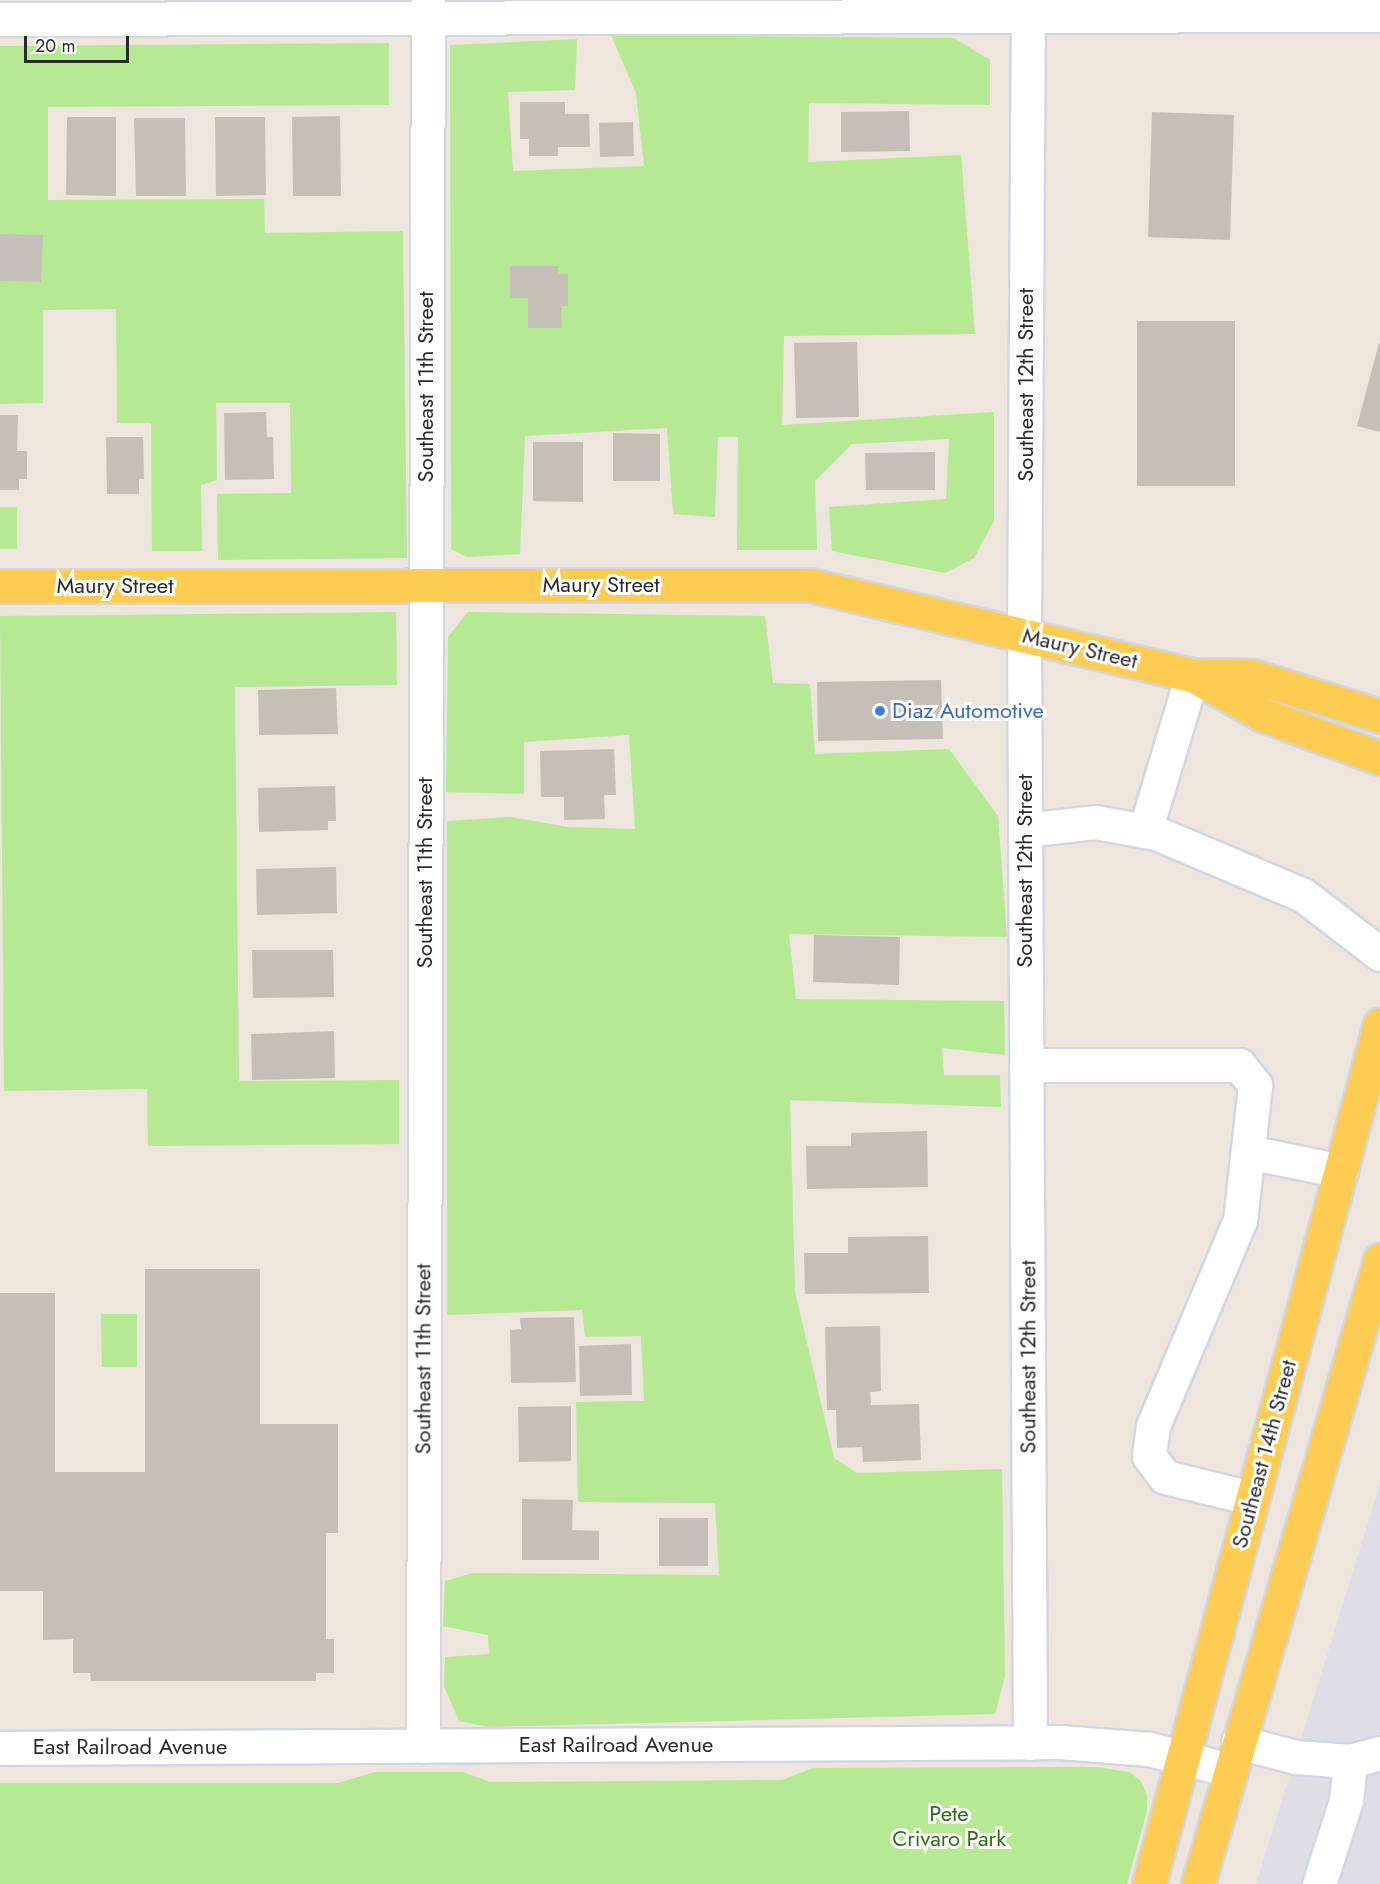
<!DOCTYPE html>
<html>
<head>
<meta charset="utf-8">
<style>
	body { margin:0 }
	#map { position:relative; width:1380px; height:1884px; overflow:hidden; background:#eee5dc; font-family:Jost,sans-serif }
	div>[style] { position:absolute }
	.industrial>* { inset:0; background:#dfdde6 }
	.green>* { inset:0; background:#b5e994 }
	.building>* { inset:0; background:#c6bfb8 }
	.roads { filter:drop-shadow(2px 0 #d1d6e5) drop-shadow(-2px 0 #d1d6e5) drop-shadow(0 2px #d1d6e5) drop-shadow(0 -2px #d1d6e5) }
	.minor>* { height:33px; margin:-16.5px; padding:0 16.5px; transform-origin:16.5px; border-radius:16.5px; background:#fff }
	.major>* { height:33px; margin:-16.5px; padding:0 16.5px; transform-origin:16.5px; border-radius:16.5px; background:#fccc53 }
	.dots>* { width:16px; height:16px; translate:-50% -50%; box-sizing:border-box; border:3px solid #fff; border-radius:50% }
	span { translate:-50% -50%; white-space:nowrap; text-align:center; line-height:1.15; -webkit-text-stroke:6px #fff; paint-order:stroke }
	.street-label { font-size:22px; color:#2b2b2b }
	.shop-label { font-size:22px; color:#366cbe }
	.left { translate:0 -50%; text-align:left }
	.park-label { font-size:22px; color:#2b6f14 }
	.scale { position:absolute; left:24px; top:36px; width:105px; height:27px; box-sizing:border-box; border:3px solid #2b2b2b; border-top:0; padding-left:8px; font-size:18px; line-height:21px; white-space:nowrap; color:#2b2b2b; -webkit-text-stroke:4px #fff; paint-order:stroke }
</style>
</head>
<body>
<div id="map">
	<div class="industrial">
		<div style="clip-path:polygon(1380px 1484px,1380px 1884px,1256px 1884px)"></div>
	</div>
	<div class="green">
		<div style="clip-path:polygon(611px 35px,954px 38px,990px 60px,990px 105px,809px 103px,808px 162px,961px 155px,975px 334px,784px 336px,782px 425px,994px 412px,994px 521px,974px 558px,945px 573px,832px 551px,829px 507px,946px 499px,949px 439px,852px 444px,815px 481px,817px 550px,737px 550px,738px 437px,718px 437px,715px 517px,673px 514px,667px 428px,525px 436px,520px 554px,467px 557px,451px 549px,450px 45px,577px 39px,575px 90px,508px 92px,513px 171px,644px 166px,636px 93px)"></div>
		<div style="clip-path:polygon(389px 43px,389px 105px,48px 107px,48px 200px,264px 199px,265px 233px,403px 231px,407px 558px,218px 560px,217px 494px,291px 493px,290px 403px,216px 403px,217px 480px,201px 485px,202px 551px,152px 551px,151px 423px,117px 423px,116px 309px,43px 310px,43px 403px,0 404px,0 46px)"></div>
		<div style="clip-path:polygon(0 507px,17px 507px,17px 549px,0 549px)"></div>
		<div style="clip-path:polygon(396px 612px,397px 685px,235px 687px,239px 1081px,399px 1080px,399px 1144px,148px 1146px,147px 1089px,4px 1091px,0 616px)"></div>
		<div style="clip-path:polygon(468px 612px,765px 616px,773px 683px,810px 684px,815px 754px,949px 749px,998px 816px,1007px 937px,789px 934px,796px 999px,1004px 1001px,1005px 1055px,942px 1048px,944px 1075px,1000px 1075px,1001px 1107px,790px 1100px,795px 1292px,834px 1458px,857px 1473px,1002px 1469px,1005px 1676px,995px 1714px,488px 1727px,459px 1721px,444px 1686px,445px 1657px,489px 1654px,488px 1635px,443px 1626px,445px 1581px,473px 1573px,719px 1575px,715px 1503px,578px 1502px,576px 1402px,644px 1401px,641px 1336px,585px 1337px,582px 1310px,447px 1315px,447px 821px,511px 817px,568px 827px,635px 829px,629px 735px,524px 742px,524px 794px,446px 792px,448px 637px)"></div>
		<div style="clip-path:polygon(101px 1314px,137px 1314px,137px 1367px,102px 1367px)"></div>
		<div style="clip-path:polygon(1097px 1767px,1129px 1772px,1141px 1781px,1147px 1795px,1147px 1811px,1127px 1884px,0 1884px,0 1783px,338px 1783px,375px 1772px,463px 1772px,490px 1782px,782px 1780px,813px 1768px)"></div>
	</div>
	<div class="building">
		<div style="clip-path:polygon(520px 102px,565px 102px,565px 114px,589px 114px,590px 147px,558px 147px,558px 156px,529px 156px,529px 139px,520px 139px)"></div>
		<div style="clip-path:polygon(909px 111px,910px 151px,841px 152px,841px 112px)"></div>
		<div style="clip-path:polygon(1152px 112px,1234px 115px,1230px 240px,1148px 237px)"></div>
		<div style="clip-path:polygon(340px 116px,341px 196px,293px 196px,292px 117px)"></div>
		<div style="clip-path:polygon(67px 117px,116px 117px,116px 196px,66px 195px)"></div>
		<div style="clip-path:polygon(215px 117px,265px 117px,266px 195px,216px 196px)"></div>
		<div style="clip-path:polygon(134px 118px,185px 118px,186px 196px,136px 196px)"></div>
		<div style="clip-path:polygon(633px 122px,634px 156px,600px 157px,599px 123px)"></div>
		<div style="clip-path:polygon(0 234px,43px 235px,41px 282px,0 281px)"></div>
		<div style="clip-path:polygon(510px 266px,558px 266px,558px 274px,568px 274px,568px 306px,561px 306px,562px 328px,528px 328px,528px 298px,510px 298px)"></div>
		<div style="clip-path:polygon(1137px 321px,1235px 321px,1235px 486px,1137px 486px)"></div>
		<div style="clip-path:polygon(857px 342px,859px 417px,796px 418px,794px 343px)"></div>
		<div style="clip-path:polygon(1379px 343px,1380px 343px,1380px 432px,1357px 426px)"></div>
		<div style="clip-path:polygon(266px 412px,267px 437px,273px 437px,274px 479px,225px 480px,224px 413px)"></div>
		<div style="clip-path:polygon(0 415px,18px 415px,17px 451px,27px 451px,27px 479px,19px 479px,19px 490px,0 490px)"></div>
		<div style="clip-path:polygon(613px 433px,660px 434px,660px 481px,613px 481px)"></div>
		<div style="clip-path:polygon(106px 437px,143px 437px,144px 479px,139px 479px,139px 494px,107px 494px)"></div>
		<div style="clip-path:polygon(533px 442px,583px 442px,583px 502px,533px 501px)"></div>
		<div style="clip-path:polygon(935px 452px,935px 490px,866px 490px,865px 453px)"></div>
		<div style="clip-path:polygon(941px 680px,943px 739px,818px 741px,817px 682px)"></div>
		<div style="clip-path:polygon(336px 688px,338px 734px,259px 735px,258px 690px)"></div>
		<div style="clip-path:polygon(614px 749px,616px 795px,604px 795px,605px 819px,564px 820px,564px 797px,541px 797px,540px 751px)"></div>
		<div style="clip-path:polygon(335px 786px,336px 821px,328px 821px,328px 830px,259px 832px,258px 788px)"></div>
		<div style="clip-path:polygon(336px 867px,337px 913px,257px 915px,256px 869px)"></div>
		<div style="clip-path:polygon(814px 935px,900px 937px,899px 985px,813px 982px)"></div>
		<div style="clip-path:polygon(252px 950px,333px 950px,334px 997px,253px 998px)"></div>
		<div style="clip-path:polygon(334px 1031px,335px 1078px,252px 1080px,251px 1034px)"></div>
		<div style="clip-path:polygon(927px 1131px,928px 1187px,807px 1189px,806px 1146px,851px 1146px,851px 1133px)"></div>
		<div style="clip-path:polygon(928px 1236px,929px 1293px,805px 1294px,804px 1253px,848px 1253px,848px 1237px)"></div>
		<div style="clip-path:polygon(145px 1269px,260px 1269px,260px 1424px,338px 1424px,338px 1533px,326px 1533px,326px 1639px,334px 1639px,334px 1673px,316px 1673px,316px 1681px,91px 1681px,90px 1673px,73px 1673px,73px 1639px,43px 1640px,43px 1591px,0 1591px,0 1293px,55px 1293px,55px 1472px,145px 1472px)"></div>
		<div style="clip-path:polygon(574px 1317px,576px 1382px,511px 1383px,510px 1330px,521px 1329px,520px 1318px)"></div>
		<div style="clip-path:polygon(880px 1326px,881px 1391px,870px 1392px,871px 1405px,919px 1404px,921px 1460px,863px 1462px,862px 1447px,837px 1448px,836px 1410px,827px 1410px,825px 1327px)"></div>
		<div style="clip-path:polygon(631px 1344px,632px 1395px,580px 1396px,579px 1346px)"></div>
		<div style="clip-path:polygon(571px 1406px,571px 1461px,519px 1462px,518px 1407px)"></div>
		<div style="clip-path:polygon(522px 1499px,573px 1500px,572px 1530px,599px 1531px,599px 1560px,522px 1560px)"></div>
		<div style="clip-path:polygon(659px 1518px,708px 1518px,708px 1566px,659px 1566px)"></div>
	</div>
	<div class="roads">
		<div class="minor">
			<div style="left:1028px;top:0;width:634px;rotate:90.36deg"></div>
			<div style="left:1024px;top:634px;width:1109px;rotate:89.69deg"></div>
			<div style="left:0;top:19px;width:1380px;rotate:-0.17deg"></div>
			<div style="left:1025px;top:830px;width:70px;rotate:-6.5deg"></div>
			<div style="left:1095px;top:822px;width:62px;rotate:10.2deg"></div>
			<div style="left:1156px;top:833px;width:160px;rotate:22.9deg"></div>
			<div style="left:1303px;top:895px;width:97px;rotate:37.5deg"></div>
			<div style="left:1145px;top:831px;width:163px;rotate:-73.2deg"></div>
			<div style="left:1026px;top:1065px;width:213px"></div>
			<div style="left:1239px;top:1065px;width:26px;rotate:51deg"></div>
			<div style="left:1255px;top:1085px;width:136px;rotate:96.3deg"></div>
			<div style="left:1240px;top:1220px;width:224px;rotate:112.9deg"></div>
			<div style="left:1153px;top:1426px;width:30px;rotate:98deg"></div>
			<div style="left:1149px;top:1456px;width:26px;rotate:53deg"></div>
			<div style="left:1165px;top:1477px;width:89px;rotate:13.6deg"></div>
			<div style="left:1248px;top:1152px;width:95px;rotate:11.5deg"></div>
			<div style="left:1238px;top:1742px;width:60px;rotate:14.5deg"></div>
			<div style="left:1296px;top:1757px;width:54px;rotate:4.2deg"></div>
			<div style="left:1350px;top:1761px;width:31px;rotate:-15deg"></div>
			<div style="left:423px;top:1746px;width:1746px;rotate:-89.84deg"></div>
			<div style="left:0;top:1748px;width:1060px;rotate:-0.32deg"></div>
			<div style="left:1060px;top:1742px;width:89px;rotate:4.5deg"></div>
			<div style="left:1149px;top:1749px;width:83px;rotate:14.7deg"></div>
			<div style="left:1319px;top:1884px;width:87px;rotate:-72deg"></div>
			<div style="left:1346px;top:1801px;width:40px;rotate:-84.3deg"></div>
		</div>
		<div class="major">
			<div style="left:0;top:586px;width:810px;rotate:-0.07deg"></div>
			<div style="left:810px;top:585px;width:392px;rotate:13.3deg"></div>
			<div style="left:1192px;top:675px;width:60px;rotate:1deg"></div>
			<div style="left:1252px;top:676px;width:134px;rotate:17.4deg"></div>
			<div style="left:1196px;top:677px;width:77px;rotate:29.6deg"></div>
			<div style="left:1263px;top:715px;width:125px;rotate:20.2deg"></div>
			<div style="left:1149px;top:1884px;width:890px;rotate:-74.96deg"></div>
			<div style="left:1198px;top:1884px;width:650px;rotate:-73.74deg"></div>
		</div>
	</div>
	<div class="dots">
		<div style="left:880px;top:711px;background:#3f7fe0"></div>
	</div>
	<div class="street-label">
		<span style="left:1026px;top:385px;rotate:-90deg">Southeast 12th Street</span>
		<span style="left:426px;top:387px;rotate:-90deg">Southeast 11th Street</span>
		<span style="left:601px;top:585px">Maury Street</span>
		<span style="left:115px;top:586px">Maury Street</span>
		<span style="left:1080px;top:648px;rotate:13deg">Maury Street</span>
		<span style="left:1025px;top:871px;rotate:-90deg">Southeast 12th Street</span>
		<span style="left:425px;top:873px;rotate:-90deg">Southeast 11th Street</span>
		<span style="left:1028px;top:1357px;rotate:-90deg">Southeast 12th Street</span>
		<span style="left:423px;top:1359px;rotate:-90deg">Southeast 11th Street</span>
		<span style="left:1264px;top:1454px;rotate:-75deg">Southeast 14th Street</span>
		<span style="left:616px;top:1745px">East Railroad Avenue</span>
		<span style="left:130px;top:1747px">East Railroad Avenue</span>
	</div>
	<div class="shop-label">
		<span class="left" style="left:892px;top:711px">Diaz Automotive</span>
	</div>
	<div class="park-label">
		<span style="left:949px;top:1826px">Pete<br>Crivaro Park</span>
	</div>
	<div class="scale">20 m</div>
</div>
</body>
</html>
